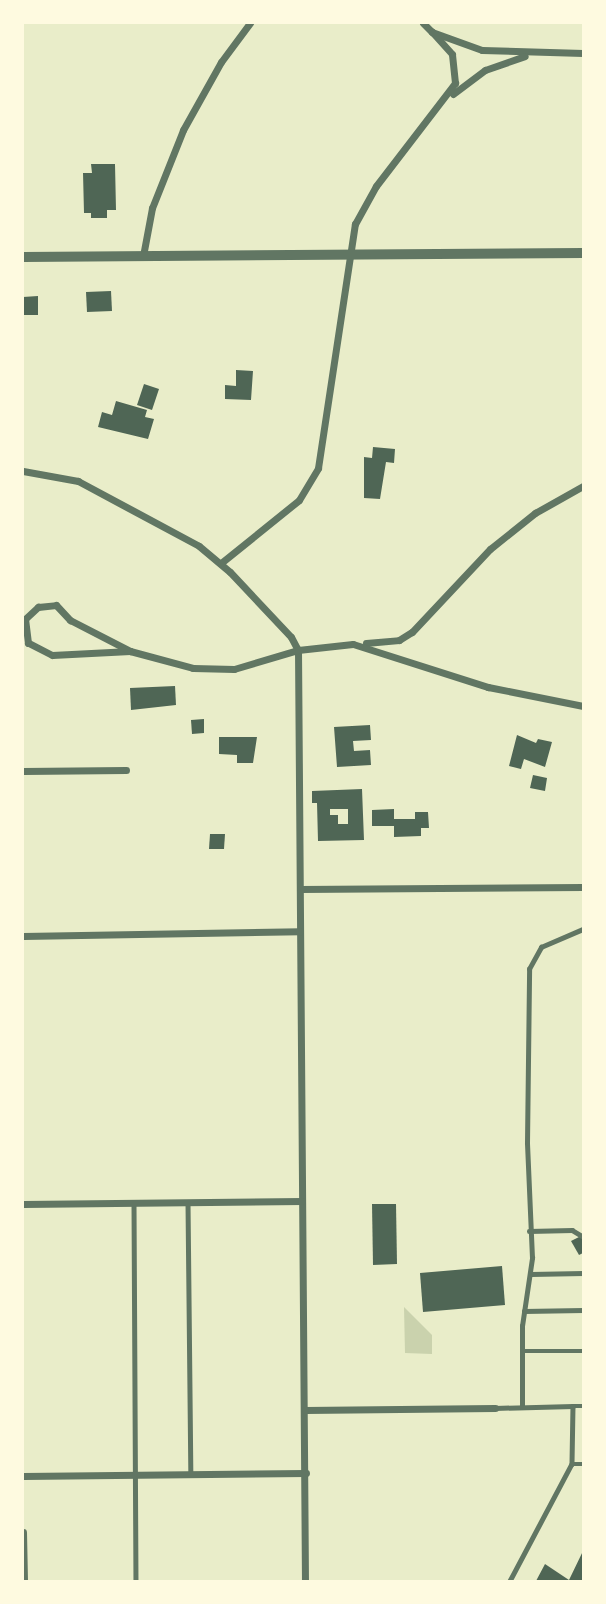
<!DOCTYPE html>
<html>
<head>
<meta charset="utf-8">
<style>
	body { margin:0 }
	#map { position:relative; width:606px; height:1604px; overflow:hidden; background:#e9edc9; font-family:Signika,sans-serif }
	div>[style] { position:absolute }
	.green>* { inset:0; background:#cad2ad }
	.building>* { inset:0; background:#4f6655 }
	.service>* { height:4.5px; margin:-2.25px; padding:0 2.25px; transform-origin:2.25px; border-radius:2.25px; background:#617663 }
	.minor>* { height:7px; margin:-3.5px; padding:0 3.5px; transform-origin:3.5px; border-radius:3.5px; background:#617663 }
	.tertiary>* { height:10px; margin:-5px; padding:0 5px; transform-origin:5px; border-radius:5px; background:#617663 }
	span { translate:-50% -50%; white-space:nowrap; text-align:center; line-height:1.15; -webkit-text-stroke:5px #fefae0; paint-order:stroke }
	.frame { position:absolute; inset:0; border:24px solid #fefae0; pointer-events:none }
</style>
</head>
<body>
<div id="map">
	<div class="green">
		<div style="clip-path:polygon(404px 1307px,432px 1335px,432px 1354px,405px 1353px)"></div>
	</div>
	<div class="building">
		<div style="clip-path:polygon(91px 164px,115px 164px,116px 210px,107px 210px,107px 218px,91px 218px,91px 213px,84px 213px,83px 173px,92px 173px)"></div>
		<div style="clip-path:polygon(111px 291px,112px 311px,87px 312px,86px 292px)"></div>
		<div style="clip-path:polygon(38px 296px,38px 315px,23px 315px,23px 297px)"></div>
		<div style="clip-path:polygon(236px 370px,253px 371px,251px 400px,225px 399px,225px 385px,236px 386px)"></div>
		<div style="clip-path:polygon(144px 384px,159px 389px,152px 410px,137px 405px)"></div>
		<div style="clip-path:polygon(116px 401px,147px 410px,145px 417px,154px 419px,148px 439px,98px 427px,102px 412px,112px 415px)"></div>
		<div style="clip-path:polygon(373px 447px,395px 449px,394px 463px,386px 462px,380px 499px,364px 498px,364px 457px,372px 458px)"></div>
		<div style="clip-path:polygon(175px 686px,176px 705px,131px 710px,130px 688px)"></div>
		<div style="clip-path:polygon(204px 719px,204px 733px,192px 734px,191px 720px)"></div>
		<div style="clip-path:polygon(370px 725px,371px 740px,353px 741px,354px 751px,370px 750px,371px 765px,337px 767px,334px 727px)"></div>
		<div style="clip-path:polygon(517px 735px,536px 743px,538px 739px,552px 742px,545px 767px,524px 759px,521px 769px,509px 766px)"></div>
		<div style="clip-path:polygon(219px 737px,257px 737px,253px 763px,237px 763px,237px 755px,219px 754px)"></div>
		<div style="clip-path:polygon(533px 775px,547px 778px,545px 791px,530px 788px)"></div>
		<div style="clip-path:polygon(evenodd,362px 789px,364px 840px,318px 841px,317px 803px,312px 803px,312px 791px,362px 789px,330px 809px,348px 809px,348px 824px,338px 824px,338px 815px,330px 815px,330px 809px)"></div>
		<div style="clip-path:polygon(394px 809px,394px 819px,415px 819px,415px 812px,428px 812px,429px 828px,421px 828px,421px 836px,394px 837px,394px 826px,372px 826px,372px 810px)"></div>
		<div style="clip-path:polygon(210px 834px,225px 834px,224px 849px,209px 849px)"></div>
		<div style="clip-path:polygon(372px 1204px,396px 1204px,397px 1264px,373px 1265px)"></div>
		<div style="clip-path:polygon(583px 1235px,583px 1253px,579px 1255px,571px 1241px)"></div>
		<div style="clip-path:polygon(502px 1266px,505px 1305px,423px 1312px,420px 1273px)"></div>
		<div style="clip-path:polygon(583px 1551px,583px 1581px,536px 1581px,545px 1564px,569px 1580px)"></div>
	</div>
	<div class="service">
		<div style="left:188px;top:1202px;width:272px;rotate:89.4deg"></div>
		<div style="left:134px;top:1203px;width:378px;rotate:89.7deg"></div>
		<div style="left:529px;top:1231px;width:43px;rotate:-1.3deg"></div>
		<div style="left:572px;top:1230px;width:12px;rotate:31deg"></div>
		<div style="left:531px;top:1274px;width:52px;rotate:-1.1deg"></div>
		<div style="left:524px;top:1311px;width:59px;rotate:-1deg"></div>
		<div style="left:522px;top:1351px;width:61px"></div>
		<div style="left:573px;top:1406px;width:10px"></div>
		<div style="left:522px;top:1407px;width:81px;rotate:-90deg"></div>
		<div style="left:522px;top:1326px;width:69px;rotate:-81.6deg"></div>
		<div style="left:532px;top:1258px;width:115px;rotate:-92.5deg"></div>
		<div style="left:527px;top:1143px;width:174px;rotate:-89.3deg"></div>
		<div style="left:529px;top:969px;width:25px;rotate:-61deg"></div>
		<div style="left:541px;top:947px;width:46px;rotate:-23.2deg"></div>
		<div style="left:495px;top:1408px;width:78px;rotate:-1.5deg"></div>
		<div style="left:573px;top:1406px;width:58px;rotate:91deg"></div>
		<div style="left:572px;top:1464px;width:132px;rotate:117.9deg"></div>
		<div style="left:572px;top:1464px;width:11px"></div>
	</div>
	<div class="minor">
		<div style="left:423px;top:23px;width:13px;rotate:45deg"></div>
		<div style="left:432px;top:32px;width:53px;rotate:19.8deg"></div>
		<div style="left:482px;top:50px;width:101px;rotate:1.7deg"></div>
		<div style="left:453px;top:94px;width:40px;rotate:-37deg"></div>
		<div style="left:485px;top:70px;width:42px;rotate:-19.3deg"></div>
		<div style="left:143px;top:256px;width:49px;rotate:-79.4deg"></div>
		<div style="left:152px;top:208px;width:84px;rotate:-68.3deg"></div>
		<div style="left:183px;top:130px;width:78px;rotate:-60.8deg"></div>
		<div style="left:221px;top:62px;width:49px;rotate:-53.4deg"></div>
		<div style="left:23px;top:471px;width:56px;rotate:10.3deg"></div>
		<div style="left:78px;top:481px;width:137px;rotate:28.2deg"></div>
		<div style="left:199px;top:546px;width:40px;rotate:40deg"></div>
		<div style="left:230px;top:572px;width:89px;rotate:46.8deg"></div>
		<div style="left:291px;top:637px;width:15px;rotate:62deg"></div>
		<div style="left:298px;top:650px;width:931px;rotate:89.57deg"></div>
		<div style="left:221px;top:563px;width:100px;rotate:-38.9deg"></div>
		<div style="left:299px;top:500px;width:37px;rotate:-59deg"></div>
		<div style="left:318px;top:468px;width:247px;rotate:-81.4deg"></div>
		<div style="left:355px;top:224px;width:43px;rotate:-61.1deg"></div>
		<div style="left:376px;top:186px;width:130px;rotate:-52.5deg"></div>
		<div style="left:455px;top:83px;width:29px;rotate:-96deg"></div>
		<div style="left:452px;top:54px;width:30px;rotate:-132deg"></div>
		<div style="left:366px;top:643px;width:33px;rotate:-5deg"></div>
		<div style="left:399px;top:640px;width:15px;rotate:-32deg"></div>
		<div style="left:412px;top:632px;width:114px;rotate:-46.8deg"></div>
		<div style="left:490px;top:549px;width:58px;rotate:-38.7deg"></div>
		<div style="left:535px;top:513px;width:55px;rotate:-29.4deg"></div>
		<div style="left:130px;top:651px;width:78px;rotate:177.1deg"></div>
		<div style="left:52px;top:655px;width:27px;rotate:-153deg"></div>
		<div style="left:28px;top:643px;width:24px;rotate:-97deg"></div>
		<div style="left:25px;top:619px;width:18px;rotate:-43deg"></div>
		<div style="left:38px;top:607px;width:18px;rotate:-6deg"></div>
		<div style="left:56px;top:605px;width:21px;rotate:47deg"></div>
		<div style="left:70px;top:620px;width:68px;rotate:27.3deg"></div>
		<div style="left:130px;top:651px;width:65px;rotate:15.1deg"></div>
		<div style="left:193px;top:668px;width:41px;rotate:1.4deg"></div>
		<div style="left:234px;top:669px;width:67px;rotate:-16.5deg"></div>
		<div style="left:298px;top:650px;width:55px;rotate:-6.2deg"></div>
		<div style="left:353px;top:644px;width:142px;rotate:17.7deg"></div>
		<div style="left:488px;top:687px;width:97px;rotate:11.3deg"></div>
		<div style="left:23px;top:771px;width:103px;rotate:-0.6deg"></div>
		<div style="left:300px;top:889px;width:283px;rotate:-0.4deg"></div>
		<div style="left:23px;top:936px;width:277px;rotate:-1deg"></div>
		<div style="left:23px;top:1204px;width:279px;rotate:-0.6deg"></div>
		<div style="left:305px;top:1410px;width:190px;rotate:-0.6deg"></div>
		<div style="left:23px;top:1476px;width:283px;rotate:-0.6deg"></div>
		<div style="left:23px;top:1532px;width:49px;rotate:88.8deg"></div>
	</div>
	<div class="tertiary">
		<div style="left:23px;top:257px;width:560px;rotate:-0.41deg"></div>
	</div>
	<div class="frame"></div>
</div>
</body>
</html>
